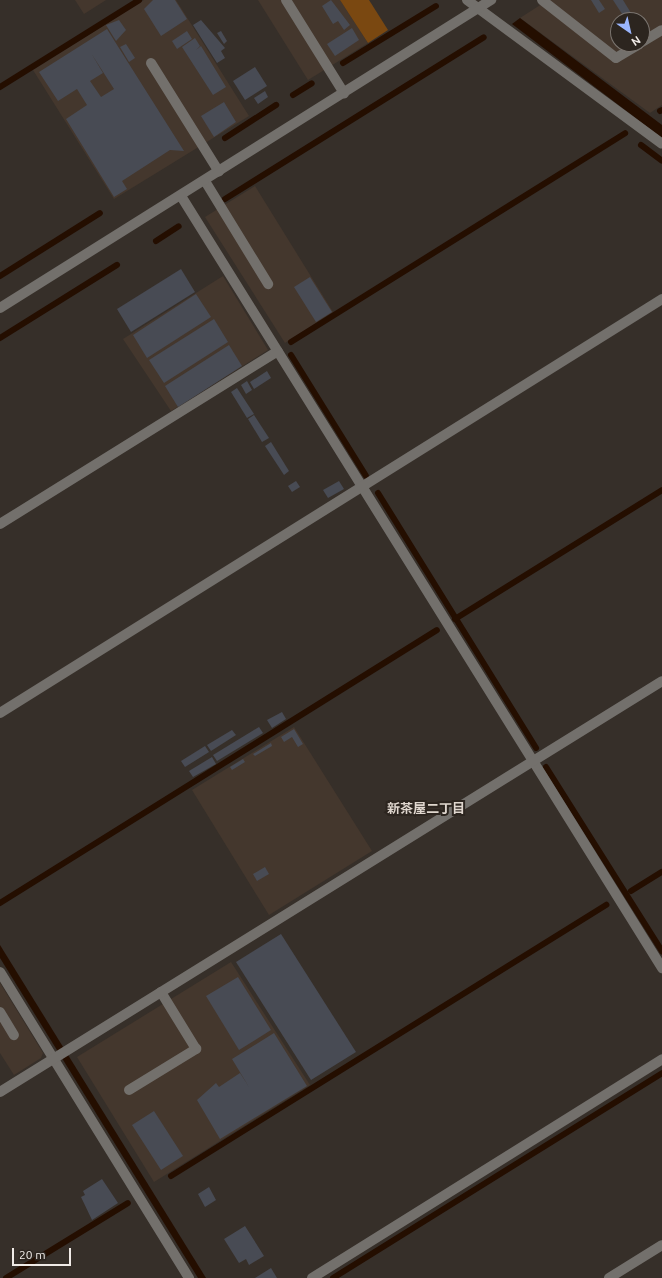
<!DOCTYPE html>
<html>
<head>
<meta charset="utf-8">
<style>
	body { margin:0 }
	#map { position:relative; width:662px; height:1278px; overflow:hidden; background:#362f29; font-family:Ubuntu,"Noto Sans JP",sans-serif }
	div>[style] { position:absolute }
	.built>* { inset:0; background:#44372d }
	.green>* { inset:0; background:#7a4811 }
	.water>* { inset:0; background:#240e00 }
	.stream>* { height:6px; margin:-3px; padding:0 3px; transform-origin:3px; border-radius:3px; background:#240e00 }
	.building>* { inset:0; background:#484b54 }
	.service>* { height:10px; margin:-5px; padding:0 5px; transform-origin:5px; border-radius:5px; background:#73706c }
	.minor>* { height:10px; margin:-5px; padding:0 5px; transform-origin:5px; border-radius:5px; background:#73706c }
	.tertiary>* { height:10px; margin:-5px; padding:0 5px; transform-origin:5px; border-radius:5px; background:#73706c }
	span { translate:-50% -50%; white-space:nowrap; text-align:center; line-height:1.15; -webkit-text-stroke:4px #2c251f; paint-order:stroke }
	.neighbourhood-label { font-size:13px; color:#dfd6ce; font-weight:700 }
	.north { position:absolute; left:610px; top:12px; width:40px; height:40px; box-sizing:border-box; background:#2c251f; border:1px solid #7a746f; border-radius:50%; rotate:146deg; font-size:11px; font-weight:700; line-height:16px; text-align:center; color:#f0ebe7 }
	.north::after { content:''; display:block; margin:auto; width:14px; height:18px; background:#9ab5fd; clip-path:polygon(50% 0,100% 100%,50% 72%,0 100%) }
	.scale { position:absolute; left:12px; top:1248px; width:59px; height:18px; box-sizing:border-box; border:2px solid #f0ebe7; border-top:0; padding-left:5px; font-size:12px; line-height:14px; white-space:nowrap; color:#f0ebe7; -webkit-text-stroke:3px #2c251f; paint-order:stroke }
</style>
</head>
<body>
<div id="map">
	<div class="built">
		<div style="clip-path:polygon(75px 0,106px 0,84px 14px)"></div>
		<div style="clip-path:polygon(144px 0,176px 0,249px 116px,114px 199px,33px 70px)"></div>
		<div style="clip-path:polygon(258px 0,340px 0,368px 43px,308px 80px)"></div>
		<div style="clip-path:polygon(evenodd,548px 0,662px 0,662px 105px,650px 113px,520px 18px,548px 0,618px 20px,642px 20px,642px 44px,618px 44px,618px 20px)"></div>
		<div style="clip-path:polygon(255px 186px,333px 312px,285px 343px,205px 217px)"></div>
		<div style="clip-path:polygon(223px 276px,268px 350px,171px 411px,123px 339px)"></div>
		<div style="clip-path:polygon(294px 727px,372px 851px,269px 915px,192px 790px)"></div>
		<div style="clip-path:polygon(231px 962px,310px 1085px,154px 1182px,77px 1057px)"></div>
		<div style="clip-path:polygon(0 983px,43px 1053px,41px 1058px,14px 1075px,0 1053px)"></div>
	</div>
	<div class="green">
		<div style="clip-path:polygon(340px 0,369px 0,388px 30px,368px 43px)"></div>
	</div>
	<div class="water">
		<div style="clip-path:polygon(520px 18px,662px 125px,662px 138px,512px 24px)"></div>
		<div style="clip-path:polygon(0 945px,206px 1278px,198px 1278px,0 958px)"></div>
	</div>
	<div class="stream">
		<div style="left:343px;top:63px;width:109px;rotate:-31.5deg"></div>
		<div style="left:0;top:87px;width:164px;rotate:-32deg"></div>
		<div style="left:293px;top:95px;width:22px;rotate:-32deg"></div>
		<div style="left:660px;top:111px;width:2px;rotate:-27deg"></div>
		<div style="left:225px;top:138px;width:61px;rotate:-32.9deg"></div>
		<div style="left:641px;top:145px;width:26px;rotate:37deg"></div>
		<div style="left:225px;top:199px;width:305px;rotate:-32deg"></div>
		<div style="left:156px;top:241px;width:27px;rotate:-33deg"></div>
		<div style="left:0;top:276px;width:118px;rotate:-32.2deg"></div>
		<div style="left:0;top:338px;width:138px;rotate:-32deg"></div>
		<div style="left:291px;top:342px;width:394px;rotate:-32deg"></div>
		<div style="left:291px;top:355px;width:142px;rotate:58.2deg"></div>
		<div style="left:378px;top:493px;width:300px;rotate:58.2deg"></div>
		<div style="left:455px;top:619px;width:244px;rotate:-31.9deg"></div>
		<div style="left:546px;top:767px;width:218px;rotate:57.8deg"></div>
		<div style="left:631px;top:891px;width:36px;rotate:-32deg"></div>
		<div style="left:0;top:903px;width:515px;rotate:-31.99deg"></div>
		<div style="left:171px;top:1176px;width:513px;rotate:-31.92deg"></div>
		<div style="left:6px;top:1278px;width:143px;rotate:-31.6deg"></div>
		<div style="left:333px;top:1278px;width:388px;rotate:-31.9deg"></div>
	</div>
	<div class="building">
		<div style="clip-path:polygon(153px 0,175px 0,187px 19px,161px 36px,144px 9px)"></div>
		<div style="clip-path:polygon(331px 0,350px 25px,344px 30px,338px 21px,333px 24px,322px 6px)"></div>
		<div style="clip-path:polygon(591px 0,599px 0,605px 9px,599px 13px)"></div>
		<div style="clip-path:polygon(613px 0,623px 0,631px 13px,624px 17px)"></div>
		<div style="clip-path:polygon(119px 20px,126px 30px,116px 41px,106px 25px)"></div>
		<div style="clip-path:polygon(201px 20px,225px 48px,221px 51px,225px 58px,217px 63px,193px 25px)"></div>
		<div style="clip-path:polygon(352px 28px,359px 40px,335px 56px,327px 44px)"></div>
		<div style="clip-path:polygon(evenodd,107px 29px,129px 64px,119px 70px,129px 64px,184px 151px,170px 150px,122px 181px,127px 189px,114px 197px,66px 119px,87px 105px,77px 89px,58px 101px,39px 72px,107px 29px,91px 53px,114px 89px,101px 97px,90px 81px,103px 73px,91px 53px)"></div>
		<div style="clip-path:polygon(187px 31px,192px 39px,177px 49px,172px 41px)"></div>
		<div style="clip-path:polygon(221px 31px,227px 41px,224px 44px,217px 33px)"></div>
		<div style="clip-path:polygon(195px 38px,200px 46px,196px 50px,201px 46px,226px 87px,213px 95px,182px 47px)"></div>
		<div style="clip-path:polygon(126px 44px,135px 58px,129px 62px,120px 47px)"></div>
		<div style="clip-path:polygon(255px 67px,267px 86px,245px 100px,233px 81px)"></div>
		<div style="clip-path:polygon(265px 91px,268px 97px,258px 104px,254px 98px)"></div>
		<div style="clip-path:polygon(224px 102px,236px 122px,214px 137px,201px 116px)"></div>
		<div style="clip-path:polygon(181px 269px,195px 292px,131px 332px,117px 309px)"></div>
		<div style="clip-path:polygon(310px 277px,332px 312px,316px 322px,294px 287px)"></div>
		<div style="clip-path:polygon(196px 294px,211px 317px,147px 358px,133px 335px)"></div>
		<div style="clip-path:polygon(214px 319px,228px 342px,164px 383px,149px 360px)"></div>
		<div style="clip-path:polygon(229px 345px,242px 366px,178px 407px,165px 386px)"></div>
		<div style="clip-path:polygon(267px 371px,271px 378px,254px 389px,250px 382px)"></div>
		<div style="clip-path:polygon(247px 381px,252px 390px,246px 394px,241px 385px)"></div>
		<div style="clip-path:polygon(237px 388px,254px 414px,247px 418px,231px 392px)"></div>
		<div style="clip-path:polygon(254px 415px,269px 438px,262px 442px,248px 419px)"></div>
		<div style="clip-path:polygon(271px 442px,289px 471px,284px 475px,265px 446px)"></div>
		<div style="clip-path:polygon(296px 481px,300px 487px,292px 492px,288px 486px)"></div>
		<div style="clip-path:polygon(339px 481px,344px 489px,328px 498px,323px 490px)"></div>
		<div style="clip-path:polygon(282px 712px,286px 719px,272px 728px,267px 720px)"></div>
		<div style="clip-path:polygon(259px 727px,263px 733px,217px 761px,213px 755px)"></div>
		<div style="clip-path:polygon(294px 729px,303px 744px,298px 747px,292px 737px,284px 742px,281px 737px)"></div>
		<div style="clip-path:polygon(232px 730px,236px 735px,211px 751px,207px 745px)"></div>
		<div style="clip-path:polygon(271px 743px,272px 746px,255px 756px,253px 754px)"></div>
		<div style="clip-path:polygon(205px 746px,209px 752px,185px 767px,181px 761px)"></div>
		<div style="clip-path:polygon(212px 757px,216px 764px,193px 777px,189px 771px)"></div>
		<div style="clip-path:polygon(243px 759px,245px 762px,232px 770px,230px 767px)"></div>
		<div style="clip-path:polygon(265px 867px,269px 874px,257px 881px,253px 874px)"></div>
		<div style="clip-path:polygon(281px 934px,356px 1052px,311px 1080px,236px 962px)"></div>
		<div style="clip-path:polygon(238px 977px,271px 1030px,239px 1050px,206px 996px)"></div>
		<div style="clip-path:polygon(274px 1033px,307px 1086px,220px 1139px,197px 1100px,216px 1083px,219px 1087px,240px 1073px,249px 1087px,232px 1059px)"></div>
		<div style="clip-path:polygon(154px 1111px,183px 1156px,161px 1170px,132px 1125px)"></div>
		<div style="clip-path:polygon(102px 1179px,118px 1203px,92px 1220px,81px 1197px,85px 1195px,83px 1191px)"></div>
		<div style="clip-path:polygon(209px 1187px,216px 1200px,205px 1207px,198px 1194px)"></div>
		<div style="clip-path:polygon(245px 1226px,264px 1256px,249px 1265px,246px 1259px,239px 1263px,224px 1239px)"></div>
		<div style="clip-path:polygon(271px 1268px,277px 1278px,255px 1278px)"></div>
	</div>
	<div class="service">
		<div style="left:286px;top:0;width:110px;rotate:58.1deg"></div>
		<div style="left:542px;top:0;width:94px;rotate:38.1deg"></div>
		<div style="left:616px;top:58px;width:27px;rotate:-31deg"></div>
		<div style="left:642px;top:42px;width:23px;rotate:-31deg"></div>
		<div style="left:151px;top:63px;width:128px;rotate:58deg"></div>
		<div style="left:205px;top:181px;width:121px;rotate:58.5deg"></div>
		<div style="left:0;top:1012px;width:27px;rotate:59deg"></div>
		<div style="left:129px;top:1090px;width:79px;rotate:-31.5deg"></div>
		<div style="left:196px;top:1049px;width:67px;rotate:-121.6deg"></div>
	</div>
	<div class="minor">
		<div style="left:467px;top:0;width:242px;rotate:36.4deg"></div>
		<div style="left:181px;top:196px;width:910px;rotate:58.07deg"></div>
		<div style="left:0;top:524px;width:327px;rotate:-31.9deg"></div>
		<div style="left:0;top:713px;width:781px;rotate:-32.02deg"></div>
		<div style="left:0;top:972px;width:360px;rotate:58.3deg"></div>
		<div style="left:0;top:1092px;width:779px;rotate:-31.83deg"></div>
		<div style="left:312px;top:1278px;width:413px;rotate:-32deg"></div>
		<div style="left:609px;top:1278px;width:62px;rotate:-31.9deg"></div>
	</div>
	<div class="tertiary">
		<div style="left:0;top:308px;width:580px;rotate:-32.1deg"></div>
	</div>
	<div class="neighbourhood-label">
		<span style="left:426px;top:808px">新茶屋二丁目</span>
	</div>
	<div class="north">N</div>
	<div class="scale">20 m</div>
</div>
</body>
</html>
